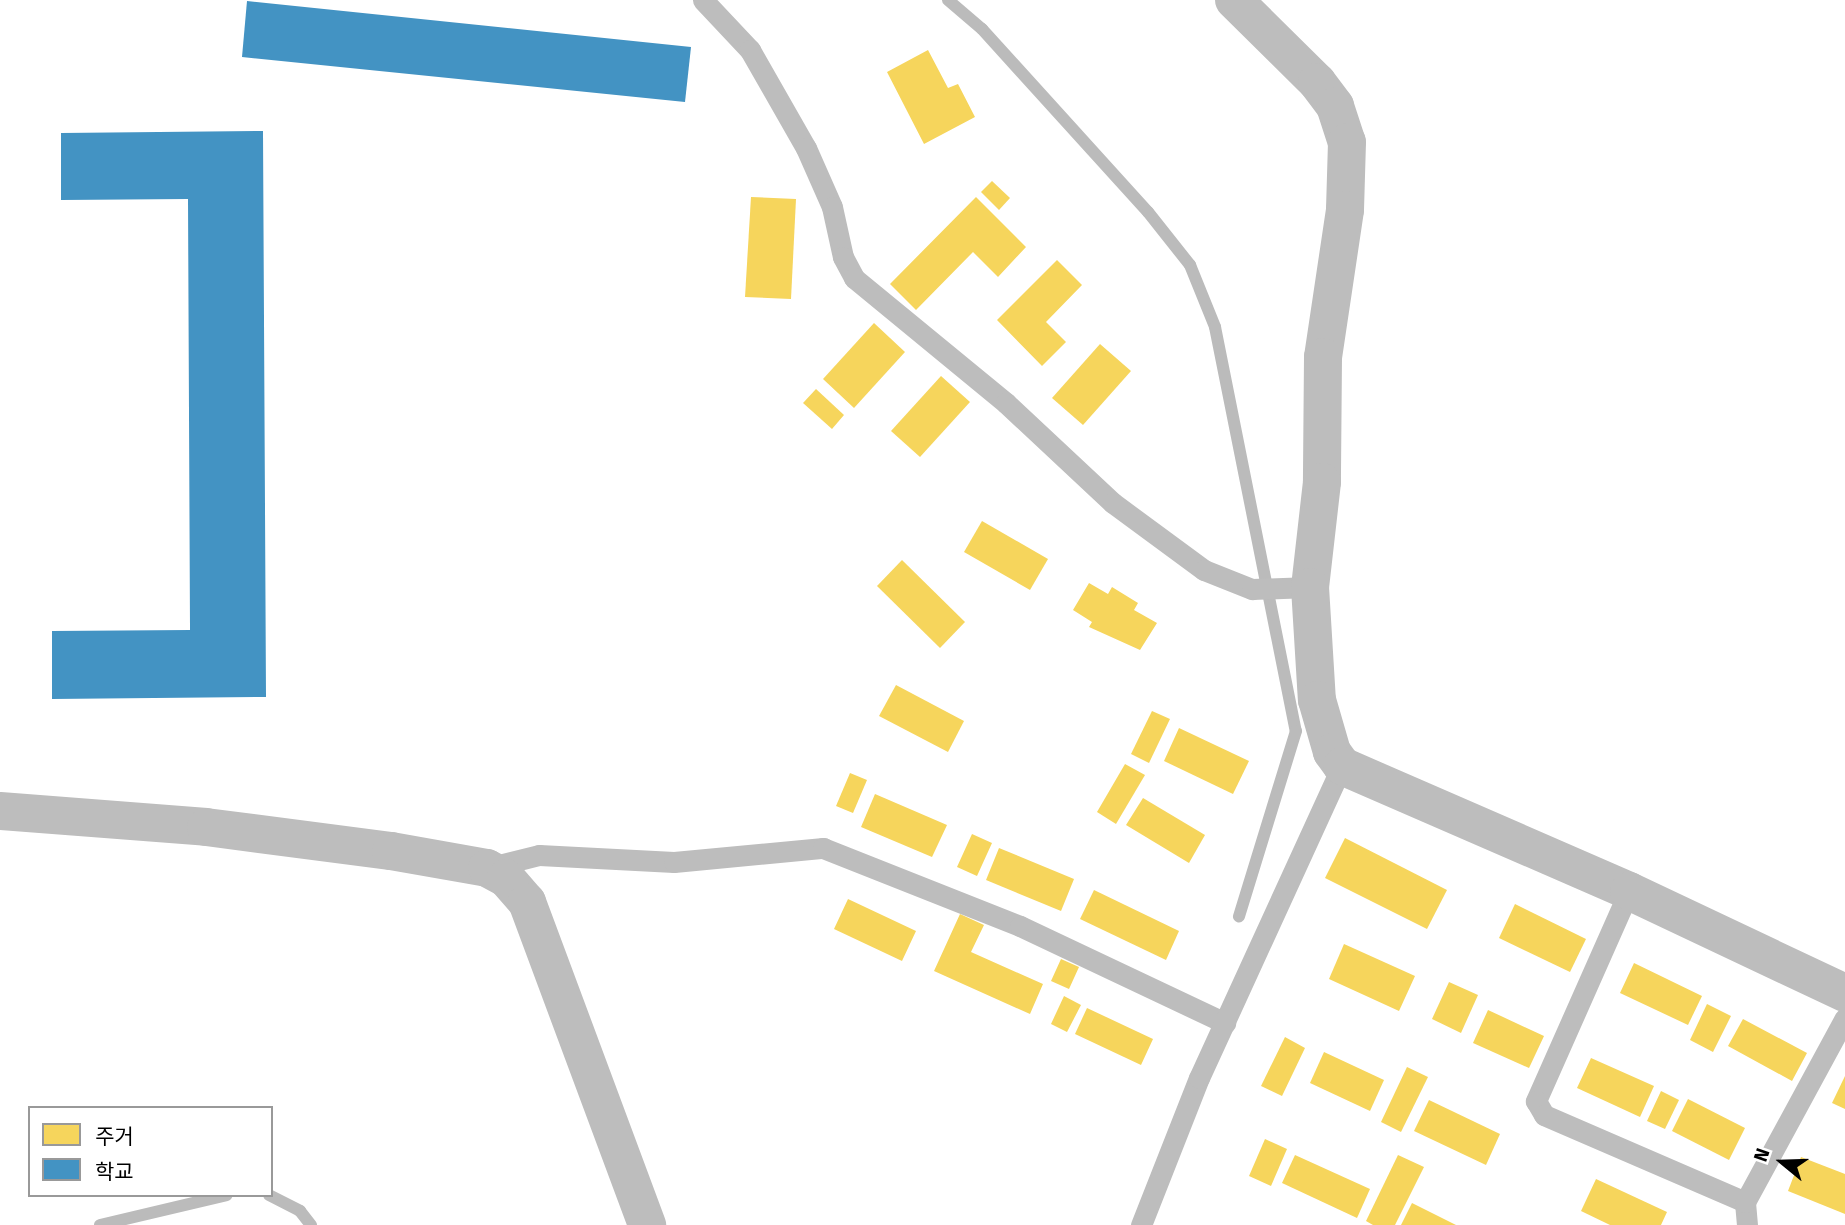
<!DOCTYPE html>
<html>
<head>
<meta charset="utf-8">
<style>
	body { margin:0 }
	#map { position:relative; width:1845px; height:1225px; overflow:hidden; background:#fff; font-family:"Fira Sans","Noto Sans KR",sans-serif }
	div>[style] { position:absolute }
	.homes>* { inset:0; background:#f6d55c }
	.schools>* { inset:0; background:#4393c3 }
	.stream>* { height:12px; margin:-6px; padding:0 6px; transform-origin:6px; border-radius:6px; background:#bbb }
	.lane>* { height:21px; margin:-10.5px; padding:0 10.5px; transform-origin:10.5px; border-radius:10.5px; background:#bdbdbd }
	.street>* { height:38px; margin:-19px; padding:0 19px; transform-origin:19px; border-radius:19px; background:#bdbdbd }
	span { translate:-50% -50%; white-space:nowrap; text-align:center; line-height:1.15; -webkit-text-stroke:7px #fff; paint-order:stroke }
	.legend { position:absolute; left:28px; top:1106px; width:245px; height:91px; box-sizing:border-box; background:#fff; border:2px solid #999; margin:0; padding:9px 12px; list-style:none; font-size:21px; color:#000 }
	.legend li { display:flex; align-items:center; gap:14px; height:35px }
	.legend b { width:35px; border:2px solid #999 }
	.north { position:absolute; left:1747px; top:1127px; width:70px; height:70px; -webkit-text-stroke:5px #fff; paint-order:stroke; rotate:289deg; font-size:19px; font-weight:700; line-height:28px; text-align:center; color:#000 }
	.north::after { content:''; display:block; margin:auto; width:24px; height:32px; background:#000; clip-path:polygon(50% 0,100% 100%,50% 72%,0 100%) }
</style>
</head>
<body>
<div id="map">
	<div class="homes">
		<div style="clip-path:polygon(928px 50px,948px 88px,958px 84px,975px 117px,924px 144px,887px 72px)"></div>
		<div style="clip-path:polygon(992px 181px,1010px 198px,999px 210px,981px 192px)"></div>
		<div style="clip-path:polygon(751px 197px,796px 199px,791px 299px,745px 297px)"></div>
		<div style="clip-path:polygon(976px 197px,1026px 247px,998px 277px,973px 252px,916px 310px,890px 284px)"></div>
		<div style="clip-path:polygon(1057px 260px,1082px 285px,1046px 322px,1066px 342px,1042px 366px,997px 320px)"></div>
		<div style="clip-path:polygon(874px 323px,905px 352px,854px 408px,823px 379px)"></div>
		<div style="clip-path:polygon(1100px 344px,1131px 371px,1083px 425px,1052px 398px)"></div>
		<div style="clip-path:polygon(941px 376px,970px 402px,920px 457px,891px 431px)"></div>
		<div style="clip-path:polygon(816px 389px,844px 415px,832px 429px,803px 403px)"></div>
		<div style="clip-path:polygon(982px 521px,1048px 559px,1030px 590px,964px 552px)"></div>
		<div style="clip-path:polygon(902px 560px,965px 622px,940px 648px,877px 586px)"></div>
		<div style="clip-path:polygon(1089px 583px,1108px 594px,1112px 587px,1138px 603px,1134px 610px,1157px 623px,1140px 650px,1089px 627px,1092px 622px,1073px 610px)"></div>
		<div style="clip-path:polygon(896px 685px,964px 721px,948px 752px,879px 716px)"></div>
		<div style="clip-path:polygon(1152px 711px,1170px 719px,1149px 763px,1131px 754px)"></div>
		<div style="clip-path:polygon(1179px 728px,1249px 761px,1233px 794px,1164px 761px)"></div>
		<div style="clip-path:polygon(1125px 764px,1145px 775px,1116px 824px,1097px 812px)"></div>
		<div style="clip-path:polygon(850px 773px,867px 780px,853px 813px,836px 806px)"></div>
		<div style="clip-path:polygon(875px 794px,947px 825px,932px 857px,861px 827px)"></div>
		<div style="clip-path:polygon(1143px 798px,1205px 835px,1189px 863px,1126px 825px)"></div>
		<div style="clip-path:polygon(972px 834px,992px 843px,977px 876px,957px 867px)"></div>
		<div style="clip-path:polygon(1345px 838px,1447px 890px,1427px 929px,1325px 878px)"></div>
		<div style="clip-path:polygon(999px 848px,1074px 879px,1061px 911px,986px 880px)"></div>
		<div style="clip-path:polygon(1094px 890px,1179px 931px,1166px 960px,1080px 919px)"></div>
		<div style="clip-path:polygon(848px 899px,916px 931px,902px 961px,834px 929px)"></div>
		<div style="clip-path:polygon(1515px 904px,1586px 939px,1570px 972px,1499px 938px)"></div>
		<div style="clip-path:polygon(960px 914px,984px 925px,971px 952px,1043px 984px,1030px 1014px,934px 971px)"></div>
		<div style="clip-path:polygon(1344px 944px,1415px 976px,1399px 1011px,1329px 979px)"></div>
		<div style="clip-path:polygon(1061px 959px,1079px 967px,1069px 989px,1051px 981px)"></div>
		<div style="clip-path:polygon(1634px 963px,1702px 996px,1688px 1025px,1620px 993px)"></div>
		<div style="clip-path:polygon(1449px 982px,1478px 995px,1461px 1033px,1432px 1019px)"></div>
		<div style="clip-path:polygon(1064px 996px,1081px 1005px,1067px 1032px,1051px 1024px)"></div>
		<div style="clip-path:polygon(1707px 1004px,1731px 1016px,1713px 1052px,1690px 1040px)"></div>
		<div style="clip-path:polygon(1087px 1008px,1153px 1039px,1141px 1065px,1075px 1034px)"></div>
		<div style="clip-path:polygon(1488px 1010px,1544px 1036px,1529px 1068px,1473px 1043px)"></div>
		<div style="clip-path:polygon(1743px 1019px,1807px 1053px,1792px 1081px,1728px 1046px)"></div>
		<div style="clip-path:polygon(1285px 1037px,1305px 1048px,1282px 1096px,1261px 1086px)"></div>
		<div style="clip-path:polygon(1324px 1052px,1384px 1080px,1370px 1111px,1310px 1083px)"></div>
		<div style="clip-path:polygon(1591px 1058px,1654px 1086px,1640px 1117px,1577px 1088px)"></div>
		<div style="clip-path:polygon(1407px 1067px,1428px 1077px,1401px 1132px,1381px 1122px)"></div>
		<div style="clip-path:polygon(1845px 1076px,1845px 1109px,1832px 1103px)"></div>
		<div style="clip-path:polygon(1661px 1091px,1679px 1100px,1665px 1129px,1647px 1121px)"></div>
		<div style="clip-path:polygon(1688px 1099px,1745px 1128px,1729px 1160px,1672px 1131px)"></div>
		<div style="clip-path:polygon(1429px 1100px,1500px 1134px,1486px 1165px,1414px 1131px)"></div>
		<div style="clip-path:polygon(1265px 1139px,1287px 1149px,1271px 1186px,1249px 1176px)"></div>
		<div style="clip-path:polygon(1295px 1155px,1370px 1189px,1357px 1218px,1282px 1183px)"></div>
		<div style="clip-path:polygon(1398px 1155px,1424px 1167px,1395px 1225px,1373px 1225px,1366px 1221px)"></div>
		<div style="clip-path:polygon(1801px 1157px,1845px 1174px,1845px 1214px,1788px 1191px)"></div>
		<div style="clip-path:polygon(1596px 1179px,1667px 1212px,1661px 1225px,1610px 1225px,1581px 1211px)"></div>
		<div style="clip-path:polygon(1412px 1203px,1456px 1225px,1401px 1225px)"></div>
	</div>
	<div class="schools">
		<div style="clip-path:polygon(247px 1px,691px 47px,685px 102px,242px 57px)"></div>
		<div style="clip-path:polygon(263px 131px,266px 697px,52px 699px,52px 631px,190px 630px,188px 199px,61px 200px,61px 133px)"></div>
	</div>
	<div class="stream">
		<div style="left:948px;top:0;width:45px;rotate:40.5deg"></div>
		<div style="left:982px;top:29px;width:247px;rotate:47.8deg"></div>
		<div style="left:1148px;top:212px;width:68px;rotate:51.6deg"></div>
		<div style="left:1190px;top:265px;width:67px;rotate:68deg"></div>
		<div style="left:1215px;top:327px;width:412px;rotate:78.7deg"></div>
		<div style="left:1296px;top:731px;width:194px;rotate:107.1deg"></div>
		<div style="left:269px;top:1195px;width:35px;rotate:27deg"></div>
		<div style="left:300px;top:1211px;width:18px;rotate:52deg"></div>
		<div style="left:100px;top:1225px;width:130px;rotate:-13.3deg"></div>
	</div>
	<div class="lane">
		<div style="left:703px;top:0;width:69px;rotate:46.8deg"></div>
		<div style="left:750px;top:50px;width:113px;rotate:60.3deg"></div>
		<div style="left:806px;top:148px;width:64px;rotate:66.2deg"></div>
		<div style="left:832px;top:207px;width:51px;rotate:77.6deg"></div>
		<div style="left:843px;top:257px;width:24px;rotate:62deg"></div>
		<div style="left:854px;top:278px;width:197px;rotate:39.4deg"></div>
		<div style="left:1006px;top:403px;width:146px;rotate:43.1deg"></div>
		<div style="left:1113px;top:503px;width:113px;rotate:36.4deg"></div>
		<div style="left:1204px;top:570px;width:52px;rotate:21.6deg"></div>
		<div style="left:1252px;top:589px;width:58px;rotate:-2deg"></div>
		<div style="left:487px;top:868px;width:54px;rotate:-14deg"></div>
		<div style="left:539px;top:855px;width:135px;rotate:3deg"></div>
		<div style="left:674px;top:862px;width:150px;rotate:-5.4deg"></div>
		<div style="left:823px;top:848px;width:212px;rotate:21.6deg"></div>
		<div style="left:1020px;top:926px;width:227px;rotate:25.3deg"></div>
		<div style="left:1629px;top:891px;width:230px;rotate:113.9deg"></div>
		<div style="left:1536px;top:1101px;width:16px;rotate:60deg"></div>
		<div style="left:1544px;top:1115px;width:219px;rotate:23.4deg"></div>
		<div style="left:1141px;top:1225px;width:158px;rotate:-68.5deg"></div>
		<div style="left:1199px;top:1078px;width:343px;rotate:-65.4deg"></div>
		<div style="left:1747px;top:1225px;width:23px;rotate:-95deg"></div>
		<div style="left:1745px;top:1202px;width:209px;rotate:-61.5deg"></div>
	</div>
	<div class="street">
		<div style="left:1234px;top:0;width:117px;rotate:44.7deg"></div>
		<div style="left:1317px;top:82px;width:30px;rotate:53deg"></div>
		<div style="left:1335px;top:106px;width:38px;rotate:72deg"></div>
		<div style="left:1347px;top:142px;width:68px;rotate:91.7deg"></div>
		<div style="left:1345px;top:210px;width:149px;rotate:98.5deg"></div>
		<div style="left:1323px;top:357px;width:125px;rotate:90.5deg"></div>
		<div style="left:1322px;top:482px;width:106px;rotate:96.5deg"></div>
		<div style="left:1310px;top:587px;width:113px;rotate:86.5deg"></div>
		<div style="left:1317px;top:700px;width:54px;rotate:73.9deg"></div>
		<div style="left:1332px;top:752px;width:17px;rotate:54deg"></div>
		<div style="left:1342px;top:766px;width:313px;rotate:23.5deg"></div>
		<div style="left:1629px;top:891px;width:239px;rotate:25.3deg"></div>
		<div style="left:0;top:811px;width:207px;rotate:4.4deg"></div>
		<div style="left:206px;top:827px;width:187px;rotate:7.4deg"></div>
		<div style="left:391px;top:851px;width:97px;rotate:10deg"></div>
		<div style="left:487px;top:868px;width:21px;rotate:28deg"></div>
		<div style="left:506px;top:878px;width:32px;rotate:49deg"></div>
		<div style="left:527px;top:902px;width:345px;rotate:69.6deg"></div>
	</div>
	<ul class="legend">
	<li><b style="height:19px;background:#f6d55c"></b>주거</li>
	<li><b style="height:19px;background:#4393c3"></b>학교</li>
	</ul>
	<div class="north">N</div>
</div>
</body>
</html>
